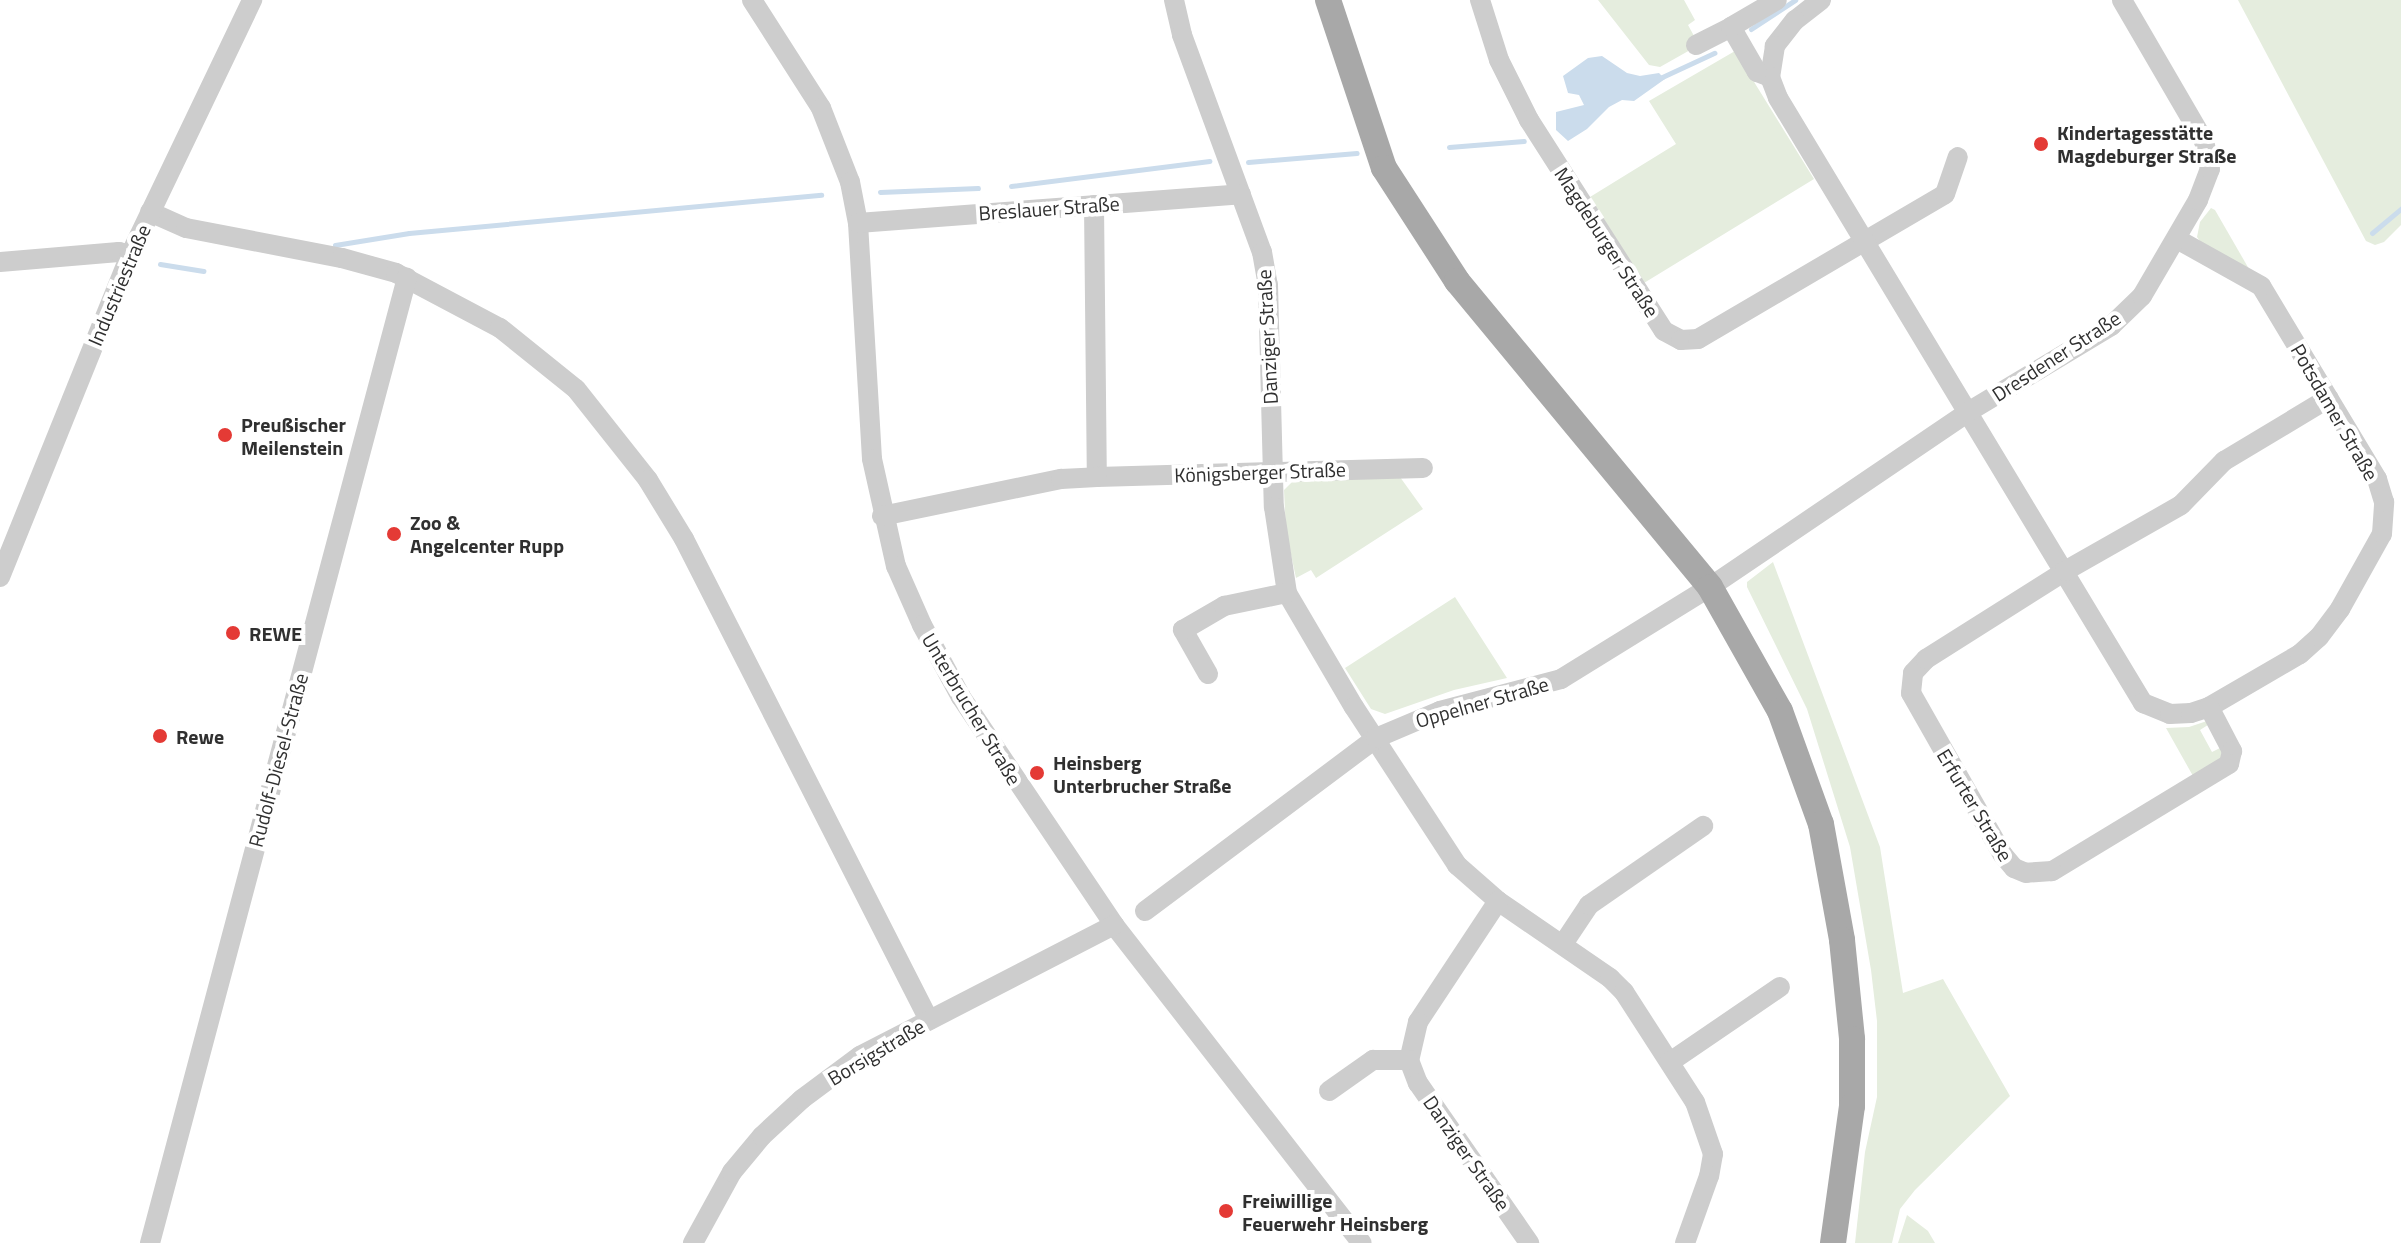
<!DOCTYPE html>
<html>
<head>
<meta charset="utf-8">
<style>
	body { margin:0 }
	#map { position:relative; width:2401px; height:1243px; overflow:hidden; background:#fff; font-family:"Titillium Web",sans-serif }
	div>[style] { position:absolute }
	.green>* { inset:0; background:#e5edde }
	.water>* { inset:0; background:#cbdcec }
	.stream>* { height:5px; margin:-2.5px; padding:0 2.5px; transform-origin:2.5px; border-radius:2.5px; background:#cbdcec }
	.minor>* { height:20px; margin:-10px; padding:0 10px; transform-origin:10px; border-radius:10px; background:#cdcdcd }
	.major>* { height:26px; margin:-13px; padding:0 13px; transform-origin:13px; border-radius:13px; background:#a8a8a8 }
	.dots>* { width:22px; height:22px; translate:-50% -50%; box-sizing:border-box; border:4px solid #fff; border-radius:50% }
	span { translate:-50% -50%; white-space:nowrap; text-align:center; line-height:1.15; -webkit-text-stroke:8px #fff; paint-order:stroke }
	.poi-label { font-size:20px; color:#303030; font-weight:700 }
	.left { translate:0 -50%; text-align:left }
	.street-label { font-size:20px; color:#303030 }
</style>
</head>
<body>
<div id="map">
	<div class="green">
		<div style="clip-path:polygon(1598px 0,1684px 0,1695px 20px,1688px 25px,1699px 45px,1660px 67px,1649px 65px)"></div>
		<div style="clip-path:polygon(2238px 0,2401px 0,2401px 225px,2384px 242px,2375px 245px,2366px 241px)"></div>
		<div style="clip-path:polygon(1735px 51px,1814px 179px,1644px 283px,1590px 197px,1676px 144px,1649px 101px)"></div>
		<div style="clip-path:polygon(2211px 208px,2215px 210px,2249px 269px,2202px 244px,2197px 237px,2200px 222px)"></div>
		<div style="clip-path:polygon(1400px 477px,1423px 509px,1316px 578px,1311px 570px,1296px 578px,1286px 531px,1284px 490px,1293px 481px)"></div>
		<div style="clip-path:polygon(1773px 562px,1880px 847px,1903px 993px,1943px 979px,2010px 1096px,1915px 1190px,1900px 1209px,1892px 1243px,1855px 1243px,1865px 1152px,1877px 1097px,1877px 1021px,1871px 970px,1850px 847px,1807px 709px,1747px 587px,1747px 582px)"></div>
		<div style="clip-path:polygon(1455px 597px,1507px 678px,1454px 690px,1385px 714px,1371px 709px,1345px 668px)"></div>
		<div style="clip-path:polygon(2207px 721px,2211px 723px,2200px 730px,2212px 752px,2224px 746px,2224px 756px,2193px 776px,2166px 728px,2189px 727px)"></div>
		<div style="clip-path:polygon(1907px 1215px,1928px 1231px,1935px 1243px,1898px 1243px)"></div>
	</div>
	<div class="water">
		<div style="clip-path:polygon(1602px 56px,1627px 73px,1640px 76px,1659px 73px,1665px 79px,1634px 101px,1622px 100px,1609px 107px,1587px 129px,1568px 141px,1556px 130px,1556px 112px,1584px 105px,1579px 95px,1568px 93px,1563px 76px,1588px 58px)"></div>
	</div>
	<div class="stream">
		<div style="left:1751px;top:29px;width:53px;rotate:-33.4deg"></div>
		<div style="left:1660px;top:78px;width:60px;rotate:-24.8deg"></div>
		<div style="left:1449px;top:147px;width:75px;rotate:-4.6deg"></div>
		<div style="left:1248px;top:162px;width:109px;rotate:-4.7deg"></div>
		<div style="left:1011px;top:186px;width:200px;rotate:-7.2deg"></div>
		<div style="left:880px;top:192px;width:98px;rotate:-2.3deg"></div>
		<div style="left:2372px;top:233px;width:38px;rotate:-40deg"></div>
		<div style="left:335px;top:245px;width:75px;rotate:-9.2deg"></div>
		<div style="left:409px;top:233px;width:414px;rotate:-5.3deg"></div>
		<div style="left:160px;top:264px;width:44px;rotate:9.2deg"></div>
	</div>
	<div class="minor">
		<div style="left:752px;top:0;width:128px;rotate:57.4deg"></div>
		<div style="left:821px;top:108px;width:79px;rotate:68.6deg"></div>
		<div style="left:850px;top:182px;width:42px;rotate:79deg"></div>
		<div style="left:858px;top:223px;width:236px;rotate:86.6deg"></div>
		<div style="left:872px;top:459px;width:110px;rotate:77.4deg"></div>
		<div style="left:896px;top:566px;width:64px;rotate:66.2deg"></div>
		<div style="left:922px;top:625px;width:82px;rotate:61.6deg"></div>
		<div style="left:961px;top:697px;width:275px;rotate:56.1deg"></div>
		<div style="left:1114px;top:925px;width:403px;rotate:52.1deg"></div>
		<div style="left:1174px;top:0;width:36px;rotate:77deg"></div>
		<div style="left:1182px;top:35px;width:231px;rotate:69.8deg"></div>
		<div style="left:1262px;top:252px;width:34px;rotate:80deg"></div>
		<div style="left:1268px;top:285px;width:222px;rotate:88.5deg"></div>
		<div style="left:1274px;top:507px;width:87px;rotate:81.4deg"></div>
		<div style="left:1287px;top:593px;width:132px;rotate:59.6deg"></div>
		<div style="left:1354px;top:707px;width:189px;rotate:56.9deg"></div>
		<div style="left:1457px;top:865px;width:55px;rotate:41.3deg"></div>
		<div style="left:1498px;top:901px;width:136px;rotate:34.5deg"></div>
		<div style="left:1610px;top:978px;width:20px;rotate:45deg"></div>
		<div style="left:1624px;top:992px;width:131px;rotate:57.2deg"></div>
		<div style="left:1695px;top:1102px;width:55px;rotate:70.9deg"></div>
		<div style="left:1713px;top:1154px;width:22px;rotate:100deg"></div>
		<div style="left:1709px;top:1176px;width:71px;rotate:109.7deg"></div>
		<div style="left:1480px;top:0;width:63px;rotate:72.4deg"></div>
		<div style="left:1499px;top:60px;width:67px;rotate:63.4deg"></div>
		<div style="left:1529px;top:120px;width:250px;rotate:57.4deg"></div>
		<div style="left:1664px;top:331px;width:19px;rotate:28deg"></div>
		<div style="left:1681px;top:340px;width:17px;rotate:-3deg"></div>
		<div style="left:1698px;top:339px;width:286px;rotate:-30.4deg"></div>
		<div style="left:1945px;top:194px;width:39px;rotate:-71deg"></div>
		<div style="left:1821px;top:0;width:33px;rotate:142deg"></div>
		<div style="left:1795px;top:20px;width:33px;rotate:128deg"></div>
		<div style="left:1775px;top:46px;width:31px;rotate:99deg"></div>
		<div style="left:1770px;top:77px;width:22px;rotate:69deg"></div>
		<div style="left:1778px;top:98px;width:707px;rotate:58.9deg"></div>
		<div style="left:2143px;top:703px;width:29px;rotate:22deg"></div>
		<div style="left:2170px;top:714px;width:21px;rotate:-3deg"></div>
		<div style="left:2191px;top:713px;width:19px;rotate:-18deg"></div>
		<div style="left:2209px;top:707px;width:105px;rotate:-30.2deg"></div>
		<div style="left:2300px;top:654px;width:25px;rotate:-42deg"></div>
		<div style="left:2319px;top:637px;width:35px;rotate:-53deg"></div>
		<div style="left:2340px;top:609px;width:86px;rotate:-60.8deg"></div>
		<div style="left:2382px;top:534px;width:32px;rotate:-86deg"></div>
		<div style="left:2384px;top:502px;width:24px;rotate:-107deg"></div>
		<div style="left:2377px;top:479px;width:225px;rotate:-121deg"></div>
		<div style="left:2261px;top:286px;width:96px;rotate:-150.8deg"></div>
		<div style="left:1696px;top:45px;width:39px;rotate:-27deg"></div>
		<div style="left:1770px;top:77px;width:14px;rotate:-159deg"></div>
		<div style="left:1757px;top:72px;width:52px;rotate:-120deg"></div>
		<div style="left:1731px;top:27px;width:53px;rotate:-30.4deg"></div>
		<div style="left:1094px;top:205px;width:272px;rotate:89.4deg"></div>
		<div style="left:1097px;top:477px;width:326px;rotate:-1.6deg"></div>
		<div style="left:150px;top:212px;width:39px;rotate:24deg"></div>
		<div style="left:186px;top:228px;width:159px;rotate:10.9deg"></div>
		<div style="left:342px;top:258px;width:56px;rotate:15.5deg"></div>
		<div style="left:396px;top:273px;width:118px;rotate:27.9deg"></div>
		<div style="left:500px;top:328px;width:97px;rotate:38.8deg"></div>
		<div style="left:576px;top:389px;width:116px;rotate:51.6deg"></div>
		<div style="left:648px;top:480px;width:69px;rotate:58.6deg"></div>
		<div style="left:684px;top:539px;width:540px;rotate:63.01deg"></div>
		<div style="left:858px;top:223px;width:384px;rotate:-4.3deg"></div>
		<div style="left:0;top:262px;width:119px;rotate:-4.8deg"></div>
		<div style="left:119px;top:252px;width:11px;rotate:15deg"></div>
		<div style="left:882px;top:516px;width:183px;rotate:-11.7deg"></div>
		<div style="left:1061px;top:479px;width:36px;rotate:-3deg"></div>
		<div style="left:0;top:577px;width:347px;rotate:-68deg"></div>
		<div style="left:130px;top:255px;width:283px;rotate:-64.4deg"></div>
		<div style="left:1208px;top:674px;width:51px;rotate:-119.6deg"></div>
		<div style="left:1183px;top:630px;width:48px;rotate:-30.3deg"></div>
		<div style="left:1224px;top:606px;width:64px;rotate:-11.7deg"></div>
		<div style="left:2209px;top:707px;width:50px;rotate:62.4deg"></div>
		<div style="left:2232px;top:751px;width:13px;rotate:103deg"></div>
		<div style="left:2229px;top:764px;width:207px;rotate:148.8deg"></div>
		<div style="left:2052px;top:871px;width:26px;rotate:176deg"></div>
		<div style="left:2026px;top:873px;width:13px;rotate:-157deg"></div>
		<div style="left:2014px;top:868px;width:17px;rotate:-130deg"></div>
		<div style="left:2003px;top:855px;width:186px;rotate:-119.6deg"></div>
		<div style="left:1911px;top:693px;width:20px;rotate:-84deg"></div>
		<div style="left:1913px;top:673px;width:19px;rotate:-47deg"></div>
		<div style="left:1926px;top:659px;width:165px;rotate:-32.3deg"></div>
		<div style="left:2065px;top:571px;width:133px;rotate:-29.6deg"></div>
		<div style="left:2181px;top:505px;width:62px;rotate:-45.7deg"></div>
		<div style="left:2224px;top:461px;width:122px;rotate:-31deg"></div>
		<div style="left:1498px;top:901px;width:145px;rotate:123.5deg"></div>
		<div style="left:1418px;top:1022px;width:39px;rotate:103deg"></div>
		<div style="left:1409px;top:1060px;width:25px;rotate:69deg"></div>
		<div style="left:1418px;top:1083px;width:195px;rotate:55.2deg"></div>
		<div style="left:1145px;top:911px;width:289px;rotate:-36.8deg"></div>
		<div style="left:1376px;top:738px;width:69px;rotate:-22.9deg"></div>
		<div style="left:1440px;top:711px;width:125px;rotate:-14.8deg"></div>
		<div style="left:1561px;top:679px;width:175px;rotate:-31.7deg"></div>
		<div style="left:1710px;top:587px;width:312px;rotate:-34.1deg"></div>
		<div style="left:1968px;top:412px;width:167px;rotate:-31deg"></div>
		<div style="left:2111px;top:326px;width:43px;rotate:-44.1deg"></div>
		<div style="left:2142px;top:296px;width:111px;rotate:-59.7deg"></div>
		<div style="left:2198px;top:200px;width:33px;rotate:-69deg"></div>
		<div style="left:2210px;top:169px;width:29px;rotate:-102deg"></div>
		<div style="left:2204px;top:141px;width:163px;rotate:-120.2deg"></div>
		<div style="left:1563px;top:944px;width:47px;rotate:-56.3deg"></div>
		<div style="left:1589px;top:905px;width:139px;rotate:-34.7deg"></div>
		<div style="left:1670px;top:1062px;width:133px;rotate:-34.3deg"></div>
		<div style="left:1329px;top:1091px;width:54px;rotate:-35.2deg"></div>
		<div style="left:1373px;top:1060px;width:36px"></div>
		<div style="left:150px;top:1243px;width:999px;rotate:-75.09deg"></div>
		<div style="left:693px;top:1243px;width:81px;rotate:-61.2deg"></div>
		<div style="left:732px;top:1172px;width:47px;rotate:-50.2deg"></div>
		<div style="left:762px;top:1136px;width:54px;rotate:-42.8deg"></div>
		<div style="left:802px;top:1099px;width:72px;rotate:-36.6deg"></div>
		<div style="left:860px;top:1056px;width:286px;rotate:-27.3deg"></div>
	</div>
	<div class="major">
		<div style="left:1328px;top:0;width:177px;rotate:71.6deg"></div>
		<div style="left:1384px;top:168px;width:135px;rotate:57.1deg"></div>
		<div style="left:1457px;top:281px;width:397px;rotate:50.4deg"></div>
		<div style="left:1710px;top:587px;width:142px;rotate:60.6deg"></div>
		<div style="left:1780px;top:711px;width:120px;rotate:70.1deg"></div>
		<div style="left:1821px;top:824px;width:118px;rotate:79.7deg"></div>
		<div style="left:1842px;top:940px;width:100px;rotate:84.2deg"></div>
		<div style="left:1852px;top:1039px;width:67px;rotate:90deg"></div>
		<div style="left:1852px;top:1106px;width:138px;rotate:97.9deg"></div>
	</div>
	<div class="dots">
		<div style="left:2041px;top:144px;background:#e43a35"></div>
		<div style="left:225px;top:435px;background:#e43a35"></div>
		<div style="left:394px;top:534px;background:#e43a35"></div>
		<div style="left:233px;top:633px;background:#e43a35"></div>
		<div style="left:160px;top:736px;background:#e43a35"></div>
		<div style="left:1037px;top:773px;background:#e43a35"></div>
		<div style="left:1226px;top:1211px;background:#e43a35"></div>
	</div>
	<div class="poi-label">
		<span class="left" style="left:2057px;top:144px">Kindertagesstätte<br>Magdeburger Straße</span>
		<span class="left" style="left:241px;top:436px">Preußischer<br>Meilenstein</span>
		<span class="left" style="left:410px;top:534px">Zoo &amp;<br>Angelcenter Rupp</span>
		<span class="left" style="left:249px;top:633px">REWE</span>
		<span class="left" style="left:176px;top:736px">Rewe</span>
		<span class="left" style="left:1053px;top:774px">Heinsberg<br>Unterbrucher Straße</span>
		<span class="left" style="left:1242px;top:1212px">Freiwillige<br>Feuerwehr Heinsberg</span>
	</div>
	<div class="street-label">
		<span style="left:1049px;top:208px;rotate:-4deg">Breslauer Straße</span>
		<span style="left:1607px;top:242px;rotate:57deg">Magdeburger Straße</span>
		<span style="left:119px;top:285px;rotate:-67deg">Industriestraße</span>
		<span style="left:1267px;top:337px;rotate:-93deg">Danziger Straße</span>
		<span style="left:2056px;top:356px;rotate:-33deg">Dresdener Straße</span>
		<span style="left:2335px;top:412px;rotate:60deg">Potsdamer Straße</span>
		<span style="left:1260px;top:472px;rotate:-2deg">Königsberger Straße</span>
		<span style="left:1482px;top:702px;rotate:-16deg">Oppelner Straße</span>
		<span style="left:972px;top:709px;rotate:59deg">Unterbrucher Straße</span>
		<span style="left:278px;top:760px;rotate:-75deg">Rudolf-Diesel-Straße</span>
		<span style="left:1975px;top:805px;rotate:59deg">Erfurter Straße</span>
		<span style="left:876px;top:1052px;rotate:-31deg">Borsigstraße</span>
		<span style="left:1467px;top:1153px;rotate:55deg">Danziger Straße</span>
	</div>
</div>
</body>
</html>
